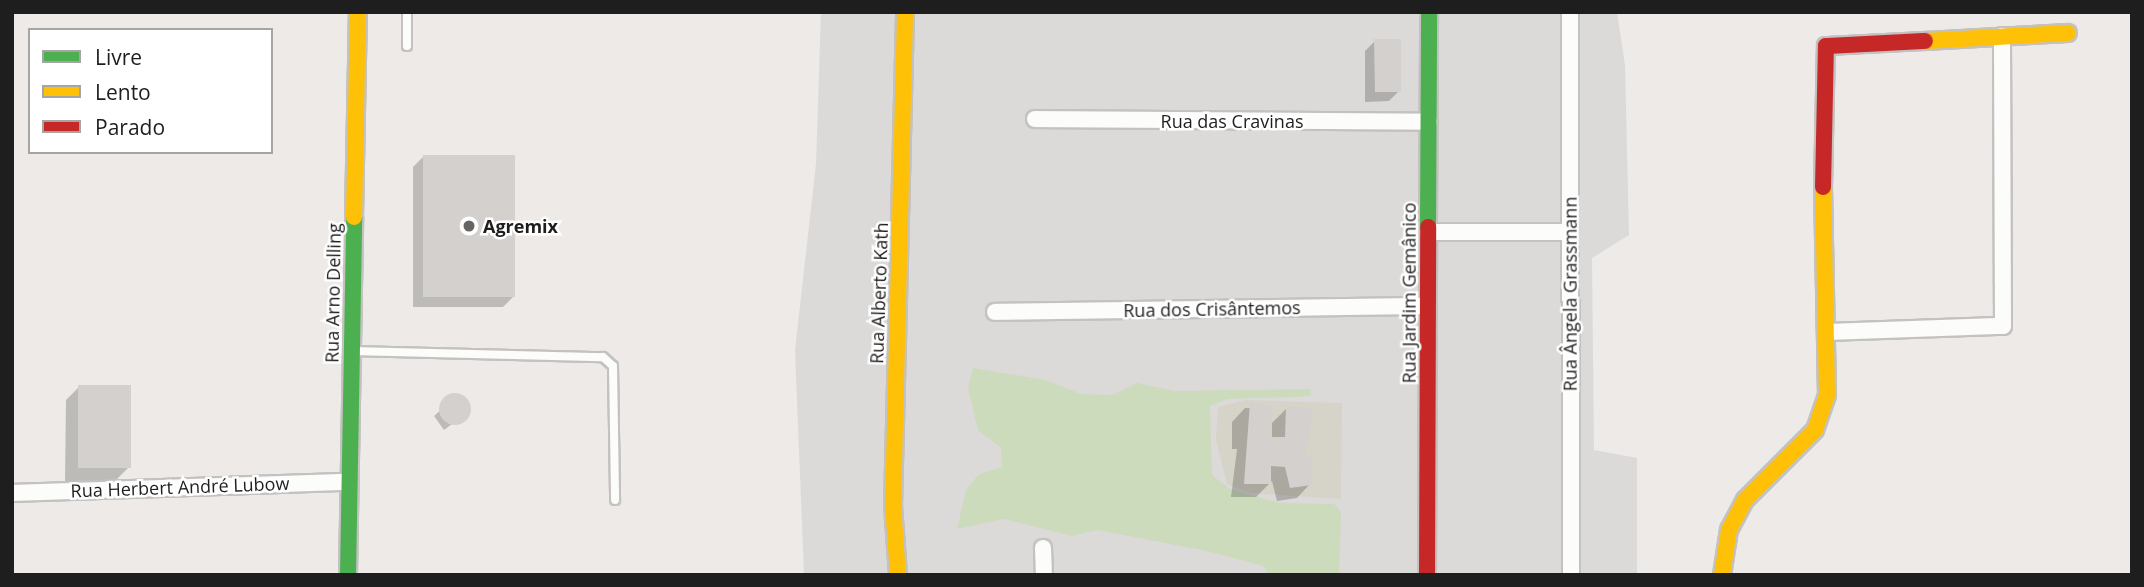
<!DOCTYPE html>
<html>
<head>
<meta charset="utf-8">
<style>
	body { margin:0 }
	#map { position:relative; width:2144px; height:587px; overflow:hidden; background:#edeae7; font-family:"Open Sans",sans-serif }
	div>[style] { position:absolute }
	.residential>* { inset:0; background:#dcdad9 }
	.construction>* { inset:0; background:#d6d3c9 }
	.forest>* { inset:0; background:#ccdbbc }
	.shadow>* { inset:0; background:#0003 }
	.building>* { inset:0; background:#d4d0ce }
	.round { border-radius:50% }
	.roads { filter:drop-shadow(2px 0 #c4c2c1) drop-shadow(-2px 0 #c4c2c1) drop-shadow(0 2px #c4c2c1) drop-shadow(0 -2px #c4c2c1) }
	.lane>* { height:8px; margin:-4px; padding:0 4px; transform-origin:4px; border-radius:4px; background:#fcfcfb }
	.street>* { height:16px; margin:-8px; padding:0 8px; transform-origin:8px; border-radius:8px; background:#fcfcfb }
	.fast>* { height:16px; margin:-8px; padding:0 8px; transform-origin:8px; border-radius:8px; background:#4caf50 }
	.slow>* { height:16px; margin:-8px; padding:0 8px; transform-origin:8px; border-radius:8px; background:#ffc107 }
	.jam>* { height:16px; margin:-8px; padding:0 8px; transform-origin:8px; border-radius:8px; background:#c62828 }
	.dots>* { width:19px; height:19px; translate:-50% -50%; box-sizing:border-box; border:4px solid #fff; border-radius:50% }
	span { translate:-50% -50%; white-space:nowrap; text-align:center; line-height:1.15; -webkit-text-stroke:5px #fff; paint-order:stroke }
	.street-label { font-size:18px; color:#1e1e1e }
	.poi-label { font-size:18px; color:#1e1e1e; font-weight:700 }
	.left { translate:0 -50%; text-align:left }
	.frame { position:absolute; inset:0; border:14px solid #1e1e1e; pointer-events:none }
	.legend { position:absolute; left:28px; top:28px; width:245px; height:126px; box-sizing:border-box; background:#fff; border:2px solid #a5a5a5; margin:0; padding:9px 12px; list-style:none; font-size:21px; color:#1e1e1e }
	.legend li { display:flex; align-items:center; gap:14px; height:35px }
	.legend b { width:35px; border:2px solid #a5a5a5 }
</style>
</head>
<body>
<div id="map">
	<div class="residential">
		<div style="clip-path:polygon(821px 12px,1617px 12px,1625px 65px,1629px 235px,1592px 258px,1594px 450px,1637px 458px,1637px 575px,804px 575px,795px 350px,816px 164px)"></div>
	</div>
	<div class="construction">
		<div style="clip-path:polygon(1245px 400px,1342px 403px,1341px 499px,1249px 493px,1227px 484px,1216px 440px,1218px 407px)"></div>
	</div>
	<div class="forest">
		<div style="clip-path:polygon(973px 368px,1046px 380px,1081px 394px,1113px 395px,1137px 383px,1175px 391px,1311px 389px,1311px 395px,1301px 397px,1227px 399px,1210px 406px,1212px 475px,1230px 489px,1280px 503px,1334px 504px,1341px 512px,1339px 575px,1269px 575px,1263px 566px,1207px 551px,1097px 530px,1072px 536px,1004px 519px,957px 529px,966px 490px,978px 475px,1002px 467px,1001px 448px,978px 430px,968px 388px)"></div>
	</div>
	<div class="shadow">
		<div style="clip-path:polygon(1375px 41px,1399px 91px,1389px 101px,1365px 102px,1365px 51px)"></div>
		<div style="clip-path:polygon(424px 156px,513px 297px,503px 307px,413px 307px,413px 167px)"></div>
		<div style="clip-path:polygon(79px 387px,129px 467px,115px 481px,65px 481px,66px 400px)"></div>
		<div style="clip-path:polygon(457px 396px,468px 412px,444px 430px,434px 416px)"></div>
		<div style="clip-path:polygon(1245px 408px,1270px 409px,1270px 425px,1286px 409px,1310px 484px,1297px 498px,1277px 501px,1272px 481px,1256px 497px,1231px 497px,1237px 449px,1232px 449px,1232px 422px)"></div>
	</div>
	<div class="building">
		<div style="clip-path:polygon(1374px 39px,1401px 39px,1401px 92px,1375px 92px)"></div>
		<div style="clip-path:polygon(423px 155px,515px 155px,515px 297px,423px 297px)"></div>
		<div style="clip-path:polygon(78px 385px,131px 385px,131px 468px,78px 468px)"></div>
		<div class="round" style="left:439px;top:393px;width:32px;height:32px"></div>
		<div style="clip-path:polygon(1250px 402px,1272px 407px,1272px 437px,1285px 437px,1286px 407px,1313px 407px,1306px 456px,1312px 456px,1312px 485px,1290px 488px,1285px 467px,1271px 466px,1271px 484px,1244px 484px)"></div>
	</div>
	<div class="roads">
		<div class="lane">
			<div style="left:407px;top:46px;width:34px;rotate:-90deg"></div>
			<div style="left:352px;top:351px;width:251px;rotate:1.4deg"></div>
			<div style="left:603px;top:357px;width:13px;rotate:42deg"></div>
			<div style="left:613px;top:366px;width:134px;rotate:89.1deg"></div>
		</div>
		<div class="street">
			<div style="left:1570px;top:12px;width:563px;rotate:89.9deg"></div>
			<div style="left:1035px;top:119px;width:394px;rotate:0.4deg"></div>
			<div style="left:1428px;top:232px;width:142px"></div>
			<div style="left:995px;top:312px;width:433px;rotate:-0.8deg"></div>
			<div style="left:1828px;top:332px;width:175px;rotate:-2deg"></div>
			<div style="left:2003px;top:326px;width:290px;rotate:-90.2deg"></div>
			<div style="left:12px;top:493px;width:336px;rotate:-1.9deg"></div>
			<div style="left:1043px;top:548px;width:27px;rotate:88deg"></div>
		</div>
		<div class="fast">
			<div style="left:1428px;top:227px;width:215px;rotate:-89.7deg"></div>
			<div style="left:348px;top:575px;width:358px;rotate:-89deg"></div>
		</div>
		<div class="slow">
			<div style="left:1925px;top:41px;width:143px;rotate:-3.2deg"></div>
			<div style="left:354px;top:217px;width:205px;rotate:-88.9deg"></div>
			<div style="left:898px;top:575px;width:69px;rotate:-94.1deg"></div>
			<div style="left:893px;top:506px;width:494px;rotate:-88.6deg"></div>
			<div style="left:1722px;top:575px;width:46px;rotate:-81.2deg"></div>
			<div style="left:1729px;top:530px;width:34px;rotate:-62deg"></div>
			<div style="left:1745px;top:500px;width:99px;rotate:-45deg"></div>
			<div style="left:1815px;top:430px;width:37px;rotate:-71deg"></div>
			<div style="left:1827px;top:395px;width:208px;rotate:-91.1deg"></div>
		</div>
		<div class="jam">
			<div style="left:1823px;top:187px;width:141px;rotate:-88.8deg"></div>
			<div style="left:1826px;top:46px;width:99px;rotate:-2.9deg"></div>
			<div style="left:1427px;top:575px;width:348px;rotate:-89.8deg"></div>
		</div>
	</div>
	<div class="dots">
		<div style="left:469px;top:226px;background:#666564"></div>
	</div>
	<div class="street-label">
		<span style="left:1232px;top:121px">Rua das Cravinas</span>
		<span style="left:333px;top:293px;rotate:-89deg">Rua Arno Delling</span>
		<span style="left:879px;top:293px;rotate:-88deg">Rua Alberto Kath</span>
		<span style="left:1409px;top:293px;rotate:-90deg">Rua Jardim Gemânico</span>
		<span style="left:1570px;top:294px;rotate:-90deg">Rua Ângela Grassmann</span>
		<span style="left:1212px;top:309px;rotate:-1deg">Rua dos Crisântemos</span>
		<span style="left:180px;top:487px;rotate:-2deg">Rua Herbert André Lubow</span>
	</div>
	<div class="poi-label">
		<span class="left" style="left:483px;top:226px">Agremix</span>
	</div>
	<div class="frame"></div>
	<ul class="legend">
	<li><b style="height:9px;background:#4caf50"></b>Livre</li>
	<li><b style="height:9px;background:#ffc107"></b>Lento</li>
	<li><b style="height:9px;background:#c62828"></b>Parado</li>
	</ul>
</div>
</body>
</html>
